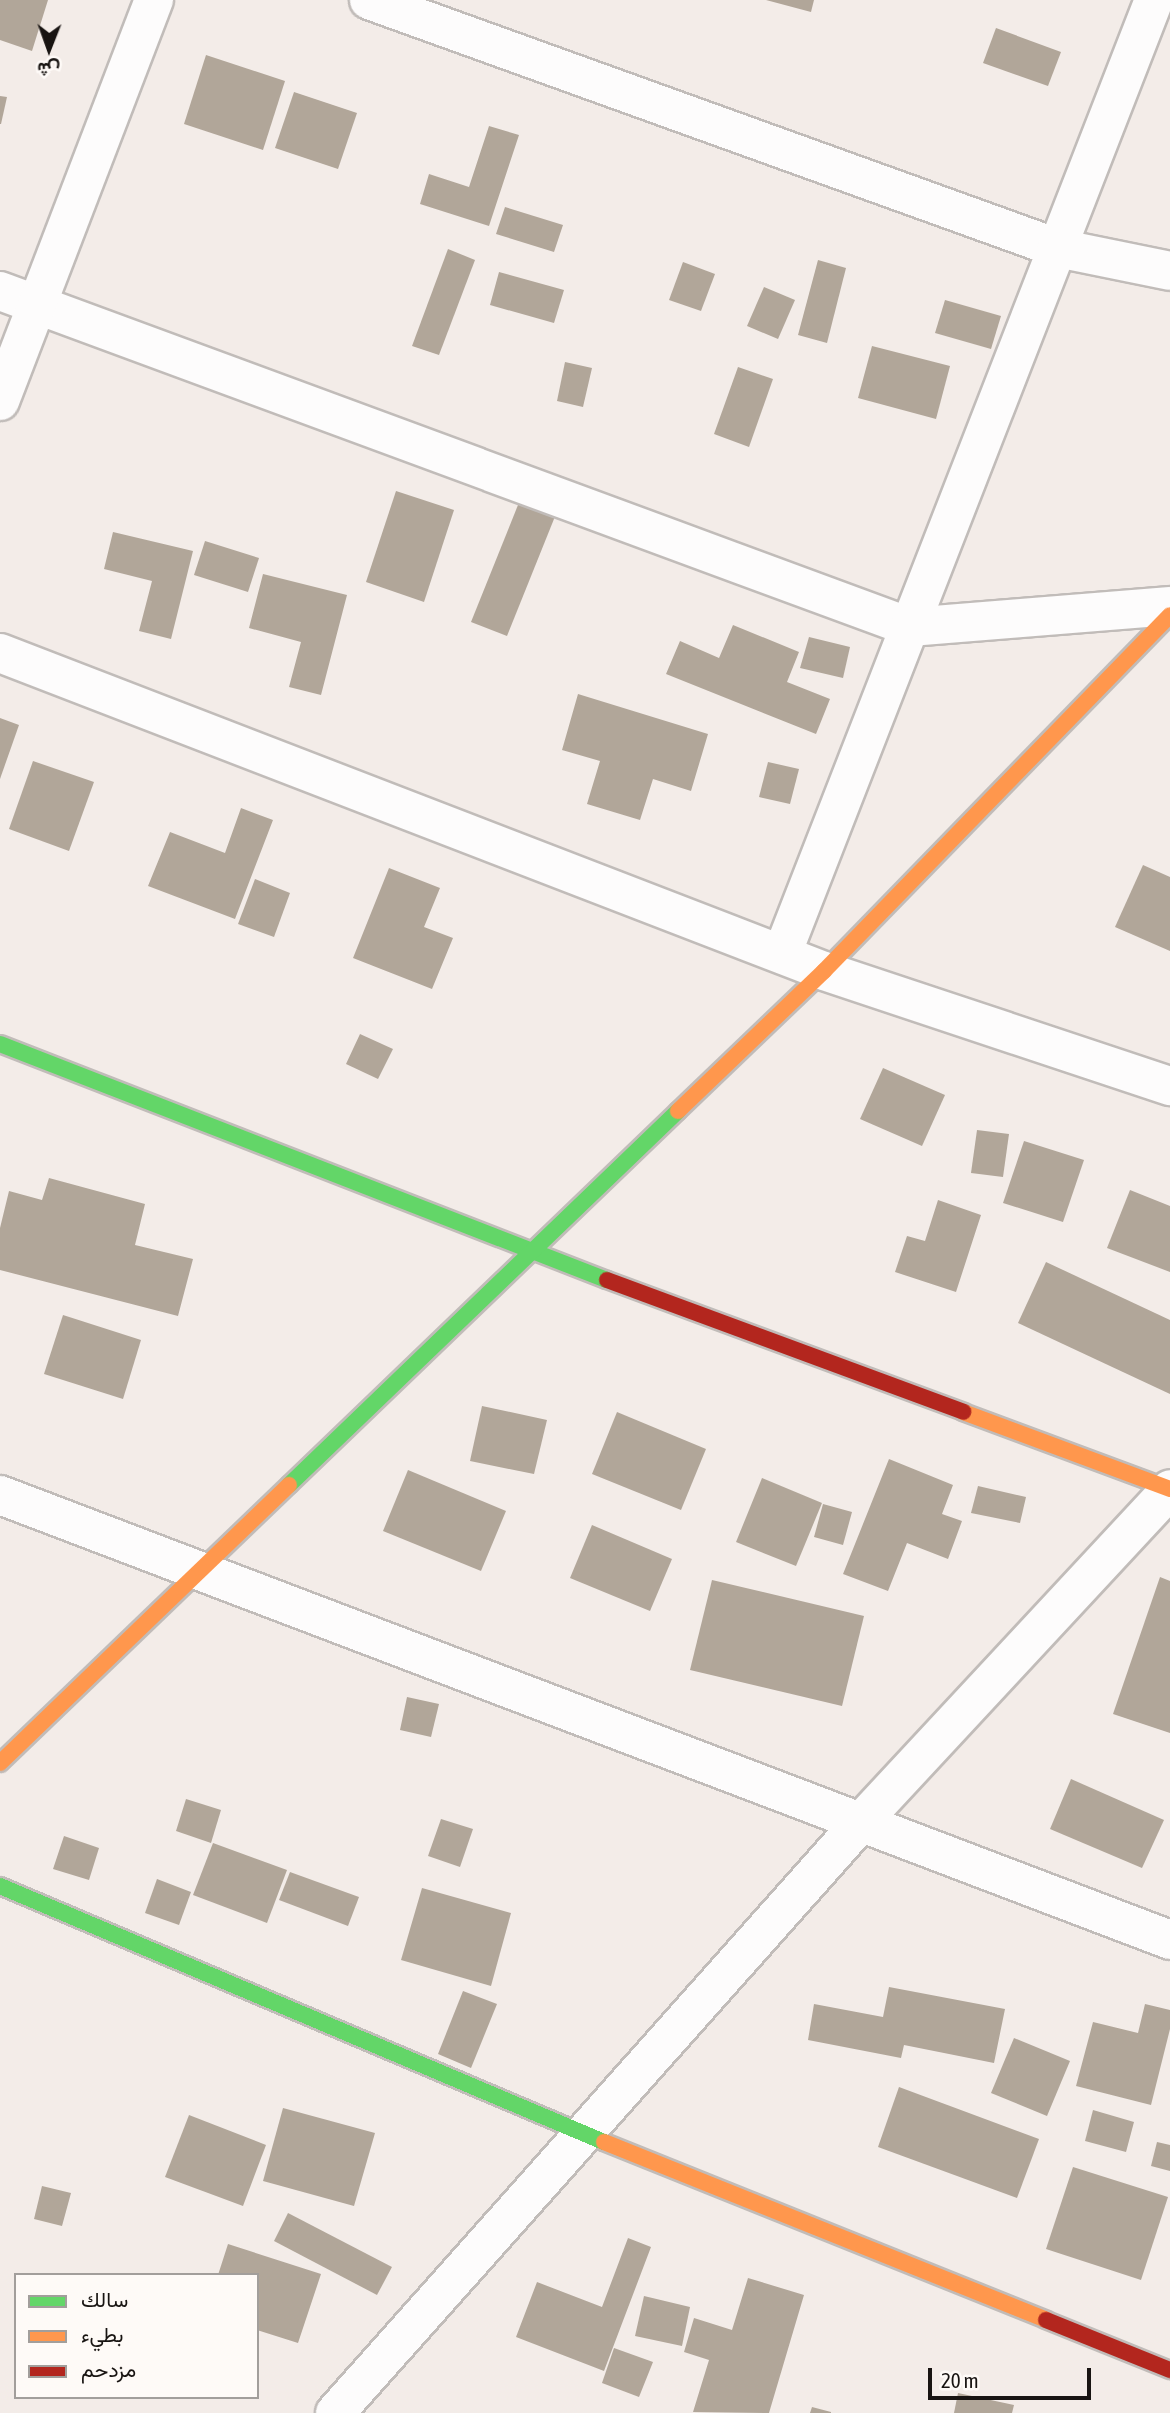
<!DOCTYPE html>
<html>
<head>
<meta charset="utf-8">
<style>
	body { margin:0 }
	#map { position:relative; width:1170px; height:2413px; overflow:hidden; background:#f3ece8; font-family:"Asap Condensed",Vazirmatn,sans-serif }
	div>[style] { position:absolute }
	.building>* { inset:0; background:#b1a699 }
	.roads { filter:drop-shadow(2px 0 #c1bcb9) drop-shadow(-2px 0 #c1bcb9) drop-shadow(0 2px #c1bcb9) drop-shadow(0 -2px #c1bcb9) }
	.street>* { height:38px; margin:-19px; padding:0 19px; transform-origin:19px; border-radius:19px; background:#fdfcfc }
	.fast>* { height:16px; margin:-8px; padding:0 8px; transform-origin:8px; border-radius:8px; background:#63d668 }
	.slow>* { height:16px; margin:-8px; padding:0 8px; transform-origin:8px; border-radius:8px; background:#ff974d }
	.jam>* { height:16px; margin:-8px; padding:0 8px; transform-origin:8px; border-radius:8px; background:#b3261e }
	span { translate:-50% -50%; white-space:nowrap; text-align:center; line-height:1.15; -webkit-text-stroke:5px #fefaf7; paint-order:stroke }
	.legend { position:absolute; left:14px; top:2273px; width:245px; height:126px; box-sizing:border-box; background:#fefaf7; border:2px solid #a29e9b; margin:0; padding:9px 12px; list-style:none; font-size:21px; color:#181412 }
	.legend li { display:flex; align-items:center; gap:14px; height:35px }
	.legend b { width:35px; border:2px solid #a29e9b }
	.north { position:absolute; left:14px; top:14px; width:70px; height:70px; -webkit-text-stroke:5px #fefaf7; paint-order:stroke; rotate:181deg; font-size:19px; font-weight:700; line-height:28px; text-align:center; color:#181412 }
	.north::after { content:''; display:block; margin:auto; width:24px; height:32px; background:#181412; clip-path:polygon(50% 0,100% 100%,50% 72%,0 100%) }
	.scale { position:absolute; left:928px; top:2368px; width:163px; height:32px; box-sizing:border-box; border:4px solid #181412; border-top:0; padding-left:9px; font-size:21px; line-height:24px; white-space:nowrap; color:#181412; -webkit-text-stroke:5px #fefaf7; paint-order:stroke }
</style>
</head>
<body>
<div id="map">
	<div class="building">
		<div style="clip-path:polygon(0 0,48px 0,32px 51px,0 40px)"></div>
		<div style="clip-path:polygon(766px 0,814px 0,811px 12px)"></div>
		<div style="clip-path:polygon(996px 28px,1061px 52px,1048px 86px,983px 63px)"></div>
		<div style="clip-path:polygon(206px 55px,285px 81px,263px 150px,184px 124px)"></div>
		<div style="clip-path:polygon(294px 92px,357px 113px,338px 169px,275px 148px)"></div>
		<div style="clip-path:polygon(0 96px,7px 97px,1px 124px,0 124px)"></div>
		<div style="clip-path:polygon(489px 126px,519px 135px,489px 226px,420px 204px,429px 174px,469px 187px)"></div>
		<div style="clip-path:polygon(505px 207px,563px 225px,554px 252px,496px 234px)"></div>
		<div style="clip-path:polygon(448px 249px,475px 260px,439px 355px,412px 346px)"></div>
		<div style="clip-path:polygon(818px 260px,846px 268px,827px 343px,798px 335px)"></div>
		<div style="clip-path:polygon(683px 262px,715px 274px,701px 311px,669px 300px)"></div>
		<div style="clip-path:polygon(499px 272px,564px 290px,554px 323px,490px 305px)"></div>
		<div style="clip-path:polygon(764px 287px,795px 300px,778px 339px,747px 326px)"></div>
		<div style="clip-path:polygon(945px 300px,1001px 316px,991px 349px,935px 333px)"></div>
		<div style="clip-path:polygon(872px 346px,950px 366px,936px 419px,858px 398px)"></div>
		<div style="clip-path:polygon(565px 362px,592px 368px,583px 407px,557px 401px)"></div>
		<div style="clip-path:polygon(738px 367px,773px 379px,749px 447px,714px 434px)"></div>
		<div style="clip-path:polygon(396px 491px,454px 510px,424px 602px,366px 582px)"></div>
		<div style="clip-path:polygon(520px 500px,556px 514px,507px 636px,471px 622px)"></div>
		<div style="clip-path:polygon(113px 532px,193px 551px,171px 639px,139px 631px,152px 581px,104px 569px)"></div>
		<div style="clip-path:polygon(205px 541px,259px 558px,248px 592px,194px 575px)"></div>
		<div style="clip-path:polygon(263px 574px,347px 595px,321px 695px,289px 687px,301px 642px,249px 628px)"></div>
		<div style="clip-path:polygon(733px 625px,799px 652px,787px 682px,830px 699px,816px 734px,666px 674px,680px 641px,719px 658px)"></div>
		<div style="clip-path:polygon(809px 637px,850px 647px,843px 678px,800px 668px)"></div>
		<div style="clip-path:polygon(578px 694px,708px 734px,691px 791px,653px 779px,640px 820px,587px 804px,600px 761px,562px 750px)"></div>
		<div style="clip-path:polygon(0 718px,19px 725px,0 779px)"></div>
		<div style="clip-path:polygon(33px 761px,94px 782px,69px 851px,9px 829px)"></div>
		<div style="clip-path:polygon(768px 762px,799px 769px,790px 804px,759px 797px)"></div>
		<div style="clip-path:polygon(241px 808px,273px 820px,235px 919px,148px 886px,170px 832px,225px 853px)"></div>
		<div style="clip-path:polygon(1143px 865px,1170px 877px,1170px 951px,1115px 927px)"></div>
		<div style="clip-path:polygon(389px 868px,440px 888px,424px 927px,453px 938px,432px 989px,353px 958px)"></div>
		<div style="clip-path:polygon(255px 879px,290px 893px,274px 937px,238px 924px)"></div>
		<div style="clip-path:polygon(360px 1034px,393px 1049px,378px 1079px,346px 1064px)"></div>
		<div style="clip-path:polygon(883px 1068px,945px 1095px,922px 1146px,860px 1119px)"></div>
		<div style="clip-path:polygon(977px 1130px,1009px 1134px,1003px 1177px,971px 1173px)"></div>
		<div style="clip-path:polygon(1024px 1141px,1084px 1160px,1063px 1222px,1003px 1203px)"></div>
		<div style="clip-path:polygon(49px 1178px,145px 1204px,135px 1245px,193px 1259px,178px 1316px,0 1270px,0 1228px,9px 1191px,42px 1200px)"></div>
		<div style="clip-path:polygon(1130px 1190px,1170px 1206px,1170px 1272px,1107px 1248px)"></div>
		<div style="clip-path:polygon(938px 1200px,981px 1215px,956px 1292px,895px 1272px,907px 1236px,925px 1241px)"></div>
		<div style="clip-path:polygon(1046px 1262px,1170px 1320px,1170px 1394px,1018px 1323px)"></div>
		<div style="clip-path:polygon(63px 1315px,141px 1340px,123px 1399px,44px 1374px)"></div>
		<div style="clip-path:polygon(482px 1406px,547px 1420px,534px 1474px,470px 1461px)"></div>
		<div style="clip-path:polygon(617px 1412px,706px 1449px,681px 1510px,592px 1474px)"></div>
		<div style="clip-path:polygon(889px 1459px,953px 1485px,942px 1514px,962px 1521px,948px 1559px,907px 1543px,888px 1591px,843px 1574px)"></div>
		<div style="clip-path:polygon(408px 1470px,506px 1511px,481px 1571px,383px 1531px)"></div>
		<div style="clip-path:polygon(762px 1478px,822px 1503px,796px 1566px,736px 1542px)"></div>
		<div style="clip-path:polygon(978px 1486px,1026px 1497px,1020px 1523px,971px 1513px)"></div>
		<div style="clip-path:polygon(823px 1504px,852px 1512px,843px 1545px,814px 1537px)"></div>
		<div style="clip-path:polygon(592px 1525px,672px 1559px,650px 1611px,570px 1578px)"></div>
		<div style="clip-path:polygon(1160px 1577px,1170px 1581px,1170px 1733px,1113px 1714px)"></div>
		<div style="clip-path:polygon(712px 1580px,864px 1616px,842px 1706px,690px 1670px)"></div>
		<div style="clip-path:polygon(407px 1697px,439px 1704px,431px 1737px,400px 1730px)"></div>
		<div style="clip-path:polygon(1071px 1779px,1164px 1820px,1142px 1868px,1050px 1829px)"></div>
		<div style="clip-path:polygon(186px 1799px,221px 1810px,211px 1843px,176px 1831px)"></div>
		<div style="clip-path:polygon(441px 1819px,473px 1829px,460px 1867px,428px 1856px)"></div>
		<div style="clip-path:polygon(64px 1836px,99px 1848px,89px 1880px,53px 1869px)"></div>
		<div style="clip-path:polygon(213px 1843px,287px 1870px,267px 1923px,193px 1895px)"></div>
		<div style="clip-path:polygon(290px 1872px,359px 1897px,348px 1926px,279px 1900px)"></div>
		<div style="clip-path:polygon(157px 1879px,191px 1892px,179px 1925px,145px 1913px)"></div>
		<div style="clip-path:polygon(422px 1888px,511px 1913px,491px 1986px,401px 1960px)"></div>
		<div style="clip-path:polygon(889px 1987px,1005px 2009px,994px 2063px,904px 2045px,901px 2058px,808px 2040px,814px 2004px,883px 2017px)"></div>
		<div style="clip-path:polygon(463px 1991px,497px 2004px,471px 2068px,438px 2054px)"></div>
		<div style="clip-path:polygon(1145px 2004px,1170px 2010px,1170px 2029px,1151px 2105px,1076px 2086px,1093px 2022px,1138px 2033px)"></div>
		<div style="clip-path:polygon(1014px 2038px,1070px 2061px,1047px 2116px,991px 2093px)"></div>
		<div style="clip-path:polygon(899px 2087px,1039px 2139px,1017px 2198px,878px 2147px)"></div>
		<div style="clip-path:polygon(283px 2108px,375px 2133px,354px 2206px,263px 2181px)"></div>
		<div style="clip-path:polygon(1093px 2110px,1134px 2122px,1126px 2152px,1085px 2141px)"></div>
		<div style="clip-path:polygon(189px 2115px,266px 2145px,243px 2206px,165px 2177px)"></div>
		<div style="clip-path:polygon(1157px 2142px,1170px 2145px,1170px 2171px,1151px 2166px)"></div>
		<div style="clip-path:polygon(1073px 2167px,1168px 2197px,1141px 2280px,1046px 2249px)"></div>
		<div style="clip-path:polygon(42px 2186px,71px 2193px,62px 2226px,34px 2219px)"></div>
		<div style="clip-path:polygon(288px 2213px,392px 2267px,377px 2295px,274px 2241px)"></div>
		<div style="clip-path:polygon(628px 2238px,651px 2247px,604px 2371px,516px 2337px,537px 2282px,602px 2307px)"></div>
		<div style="clip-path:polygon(228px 2244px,321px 2274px,298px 2343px,257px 2330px,257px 2275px,218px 2275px)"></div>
		<div style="clip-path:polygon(748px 2278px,804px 2295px,769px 2413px,693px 2412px,709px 2360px,684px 2352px,694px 2318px,732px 2330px)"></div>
		<div style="clip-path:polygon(644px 2296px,690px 2307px,682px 2346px,635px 2336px)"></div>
		<div style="clip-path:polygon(614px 2348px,653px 2362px,639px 2397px,602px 2383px)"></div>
		<div style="clip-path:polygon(958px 2393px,1014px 2405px,1012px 2413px,954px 2413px)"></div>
		<div style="clip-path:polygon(812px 2407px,831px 2412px,831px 2413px,810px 2413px)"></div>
	</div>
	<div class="roads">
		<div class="street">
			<div style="left:369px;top:0;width:731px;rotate:19.82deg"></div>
			<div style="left:1057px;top:248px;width:115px;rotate:11.5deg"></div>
			<div style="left:0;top:291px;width:970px;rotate:20.27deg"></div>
			<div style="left:910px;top:627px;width:261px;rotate:-4.6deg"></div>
			<div style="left:0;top:401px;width:430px;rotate:-69deg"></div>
			<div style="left:0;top:653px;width:883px;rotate:21.1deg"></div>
			<div style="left:824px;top:971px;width:365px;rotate:18.4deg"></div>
			<div style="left:782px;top:954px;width:1024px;rotate:-68.7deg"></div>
			<div style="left:0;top:1495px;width:1252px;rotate:20.82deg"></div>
			<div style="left:335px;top:2413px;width:793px;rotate:-48.32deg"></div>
			<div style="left:862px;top:1821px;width:453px;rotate:-47.1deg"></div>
		</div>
		<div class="fast">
			<div style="left:0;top:1044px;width:651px;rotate:21.25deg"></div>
			<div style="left:289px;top:1485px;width:540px;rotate:-43.87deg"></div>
			<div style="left:0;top:1886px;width:656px;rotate:22.97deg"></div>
		</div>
		<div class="slow">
			<div style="left:678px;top:1111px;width:202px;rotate:-43.8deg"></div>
			<div style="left:824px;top:971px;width:496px;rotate:-45.8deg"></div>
			<div style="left:963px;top:1412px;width:221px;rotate:20.4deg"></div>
			<div style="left:0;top:1763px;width:401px;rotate:-43.9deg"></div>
			<div style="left:604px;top:2142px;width:476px;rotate:21.9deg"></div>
		</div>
		<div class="jam">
			<div style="left:607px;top:1280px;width:380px;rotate:20.3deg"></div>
			<div style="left:1046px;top:2320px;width:134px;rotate:22deg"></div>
		</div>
	</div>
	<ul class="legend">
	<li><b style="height:9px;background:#63d668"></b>سالك</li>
	<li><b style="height:9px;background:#ff974d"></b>بطيء</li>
	<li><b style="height:9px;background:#b3261e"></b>مزدحم</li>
	</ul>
	<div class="north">ش</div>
	<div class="scale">20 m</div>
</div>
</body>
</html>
